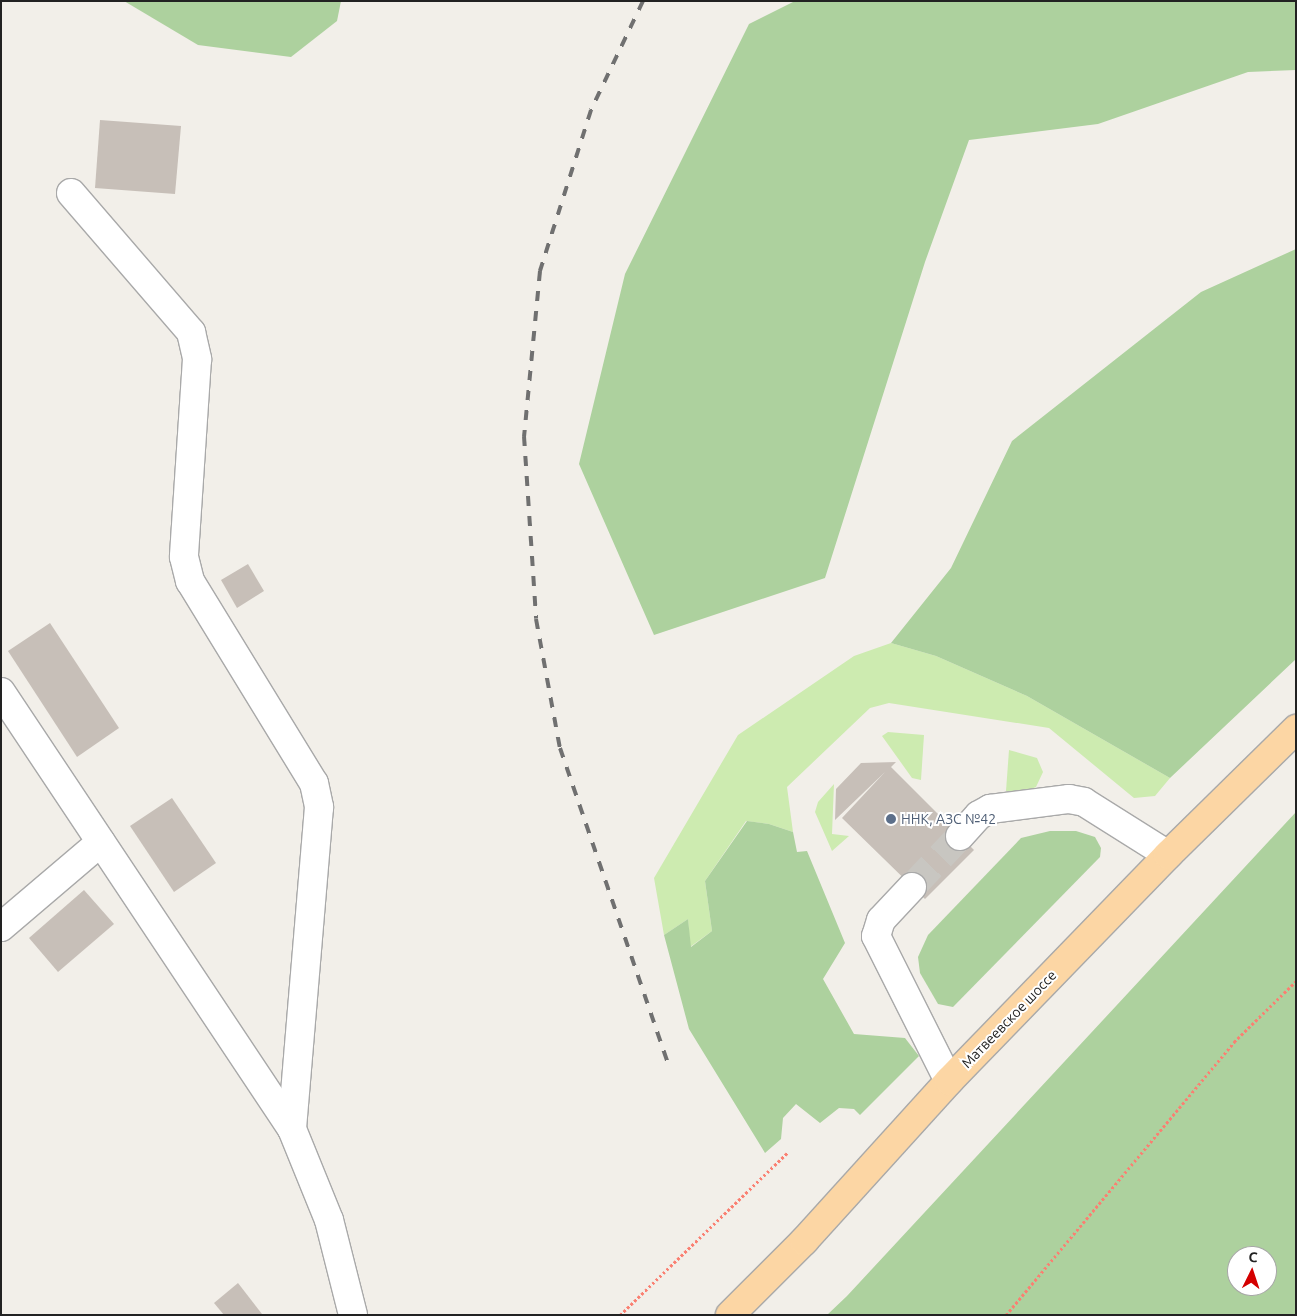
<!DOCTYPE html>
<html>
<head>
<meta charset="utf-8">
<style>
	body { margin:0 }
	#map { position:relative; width:1297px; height:1316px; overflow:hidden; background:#f2efe9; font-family:Ubuntu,sans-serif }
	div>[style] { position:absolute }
	.grass>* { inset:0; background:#cdebb0 }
	.forest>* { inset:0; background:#add19e }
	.building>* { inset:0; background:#c7bfb8 }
	.minor-tunnel>* { height:28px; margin-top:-14px; transform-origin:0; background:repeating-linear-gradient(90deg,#c8c6c1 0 28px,transparent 0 42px) }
	.path>* { height:3px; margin-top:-1.5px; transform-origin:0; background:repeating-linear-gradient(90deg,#fa8072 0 2.5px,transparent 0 5px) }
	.roads { filter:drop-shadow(1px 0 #a9a9a9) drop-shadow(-1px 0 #a9a9a9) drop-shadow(0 1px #a9a9a9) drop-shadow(0 -1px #a9a9a9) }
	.minor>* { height:28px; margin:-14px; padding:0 14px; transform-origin:14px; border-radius:14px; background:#fff }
	.major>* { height:28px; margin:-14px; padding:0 14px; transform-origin:14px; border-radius:14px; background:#fcd6a4 }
	.rail>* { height:4px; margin-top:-2px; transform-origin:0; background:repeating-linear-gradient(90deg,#707070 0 10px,transparent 0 20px) }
	.dots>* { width:14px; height:14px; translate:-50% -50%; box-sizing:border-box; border:2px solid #fff; border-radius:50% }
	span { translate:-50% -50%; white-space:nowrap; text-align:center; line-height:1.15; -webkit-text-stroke:4px #fff; paint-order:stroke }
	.service-label { font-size:14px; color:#4e5e75 }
	.left { translate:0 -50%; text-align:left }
	.street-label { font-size:14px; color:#222 }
	.frame { position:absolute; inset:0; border:2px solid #222; pointer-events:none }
	.north { position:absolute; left:1227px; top:1246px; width:50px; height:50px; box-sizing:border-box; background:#fff; border:1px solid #a7a7a7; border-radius:50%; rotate:4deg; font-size:14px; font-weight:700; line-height:20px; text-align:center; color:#222 }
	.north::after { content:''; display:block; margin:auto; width:18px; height:22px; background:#d40000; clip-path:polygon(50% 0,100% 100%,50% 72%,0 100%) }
</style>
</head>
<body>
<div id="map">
	<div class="grass">
		<div style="clip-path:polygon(891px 643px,936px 656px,1027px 696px,1170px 778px,1155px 796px,1134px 798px,1049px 728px,889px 703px,870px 708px,787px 787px,793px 832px,769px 824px,746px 821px,705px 881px,712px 931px,690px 947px,688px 919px,664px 935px,654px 878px,738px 735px,854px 656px)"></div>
		<div style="clip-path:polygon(888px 732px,924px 735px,921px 780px,912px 778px,882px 736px)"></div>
		<div style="clip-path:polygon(1009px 750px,1037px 758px,1043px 772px,1036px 787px,1024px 792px,1006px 791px)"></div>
		<div style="clip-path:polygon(834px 784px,832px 834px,849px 836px,832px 851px,815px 812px,818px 802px)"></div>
	</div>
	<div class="forest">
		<div style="clip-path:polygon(124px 1px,341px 1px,337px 21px,291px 57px,198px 45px)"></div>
		<div style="clip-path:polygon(795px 1px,1296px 1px,1296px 70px,1248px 72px,1098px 124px,969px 140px,925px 262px,825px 578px,654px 635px,579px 464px,625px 274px,749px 24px)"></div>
		<div style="clip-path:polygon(1296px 249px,1296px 659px,1170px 778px,1027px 696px,936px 656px,891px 643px,951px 568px,1012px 441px,1201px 292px)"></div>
		<div style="clip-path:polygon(evenodd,1296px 812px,1296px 1315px,827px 1315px,847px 1296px,1296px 812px,1237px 1256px,1267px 1256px,1267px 1286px,1237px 1286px,1237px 1256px)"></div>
		<div style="clip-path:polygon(747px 821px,769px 824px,793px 832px,797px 852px,807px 851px,845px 943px,823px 979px,854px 1034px,905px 1038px,919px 1056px,860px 1115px,854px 1109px,839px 1108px,820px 1123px,796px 1104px,783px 1118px,781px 1139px,765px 1153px,689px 1029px,664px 935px,688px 919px,691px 947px,712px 931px,705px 881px)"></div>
		<div style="clip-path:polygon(1050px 831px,1076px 831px,1095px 837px,1101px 848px,1100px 857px,953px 1007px,938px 1004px,920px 973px,918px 957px,928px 935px,1021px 838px)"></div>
	</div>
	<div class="building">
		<div style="clip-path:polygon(100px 120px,181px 126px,175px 194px,95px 188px)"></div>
		<div style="clip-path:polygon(248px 564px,264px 591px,237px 608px,221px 580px)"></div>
		<div style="clip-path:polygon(50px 623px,119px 728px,77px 757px,8px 651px)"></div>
		<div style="clip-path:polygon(896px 762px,891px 767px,974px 850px,925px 899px,842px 818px,885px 772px,835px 820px,836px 789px,861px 763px)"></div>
		<div style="clip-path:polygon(172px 798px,216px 863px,174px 892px,130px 826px)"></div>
		<div style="clip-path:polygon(84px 890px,114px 924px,58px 972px,29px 938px)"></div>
		<div style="clip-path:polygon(238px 1283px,262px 1314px,261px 1315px,224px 1315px,214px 1303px)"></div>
	</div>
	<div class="minor-tunnel">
		<div style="left:912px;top:887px;width:70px;rotate:-46.7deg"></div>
	</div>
	<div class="path">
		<div style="left:620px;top:1315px;width:234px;rotate:-44.1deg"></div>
		<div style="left:1006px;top:1315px;width:356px;rotate:-50.1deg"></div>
		<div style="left:1234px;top:1042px;width:87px;rotate:-44.5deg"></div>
	</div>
	<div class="roads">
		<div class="minor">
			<div style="left:71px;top:193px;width:184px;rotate:49.2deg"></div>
			<div style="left:191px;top:332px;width:28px;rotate:77deg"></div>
			<div style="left:197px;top:359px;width:198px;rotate:93.8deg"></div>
			<div style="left:184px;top:557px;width:25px;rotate:76deg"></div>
			<div style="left:190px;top:581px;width:237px;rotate:58.5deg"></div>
			<div style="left:314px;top:783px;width:25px;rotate:78deg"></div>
			<div style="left:319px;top:807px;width:323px;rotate:94.8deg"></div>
			<div style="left:1px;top:692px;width:525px;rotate:56.34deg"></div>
			<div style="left:292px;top:1129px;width:98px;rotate:67.9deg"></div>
			<div style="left:329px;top:1220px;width:98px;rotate:75.8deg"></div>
			<div style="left:960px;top:836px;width:28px;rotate:-48deg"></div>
			<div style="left:979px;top:815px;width:13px;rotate:-29deg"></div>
			<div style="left:990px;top:809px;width:80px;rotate:-7.2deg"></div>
			<div style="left:1069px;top:799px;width:15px;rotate:11deg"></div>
			<div style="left:1084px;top:802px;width:99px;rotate:32.2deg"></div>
			<div style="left:912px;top:887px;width:45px;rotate:133.2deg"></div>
			<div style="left:881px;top:920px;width:17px;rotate:107deg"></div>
			<div style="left:876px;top:936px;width:162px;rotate:63.3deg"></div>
			<div style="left:1px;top:927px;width:131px;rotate:-40.4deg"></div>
		</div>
		<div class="major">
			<div style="left:730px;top:1315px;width:105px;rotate:-45deg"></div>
			<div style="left:804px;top:1241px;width:216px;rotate:-47.8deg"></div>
			<div style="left:949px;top:1081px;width:315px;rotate:-45.9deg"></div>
			<div style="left:1168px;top:855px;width:180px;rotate:-44.5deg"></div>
		</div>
	</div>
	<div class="rail">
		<div style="left:643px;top:1px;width:121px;rotate:115.5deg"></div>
		<div style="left:591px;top:110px;width:169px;rotate:107.6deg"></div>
		<div style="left:540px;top:271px;width:166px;rotate:95.5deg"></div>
		<div style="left:524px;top:436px;width:183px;rotate:86.2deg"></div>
		<div style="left:536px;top:619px;width:131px;rotate:79.5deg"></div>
		<div style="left:560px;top:748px;width:336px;rotate:71.1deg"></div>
	</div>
	<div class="dots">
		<div style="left:891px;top:819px;background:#5c6f8a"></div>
	</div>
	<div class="service-label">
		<span class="left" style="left:901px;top:819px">ННК, АЗС №42</span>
	</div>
	<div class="street-label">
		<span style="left:1009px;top:1019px;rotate:-46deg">Матвеевское шоссе</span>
	</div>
	<div class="frame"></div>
	<div class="north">С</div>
</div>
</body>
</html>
